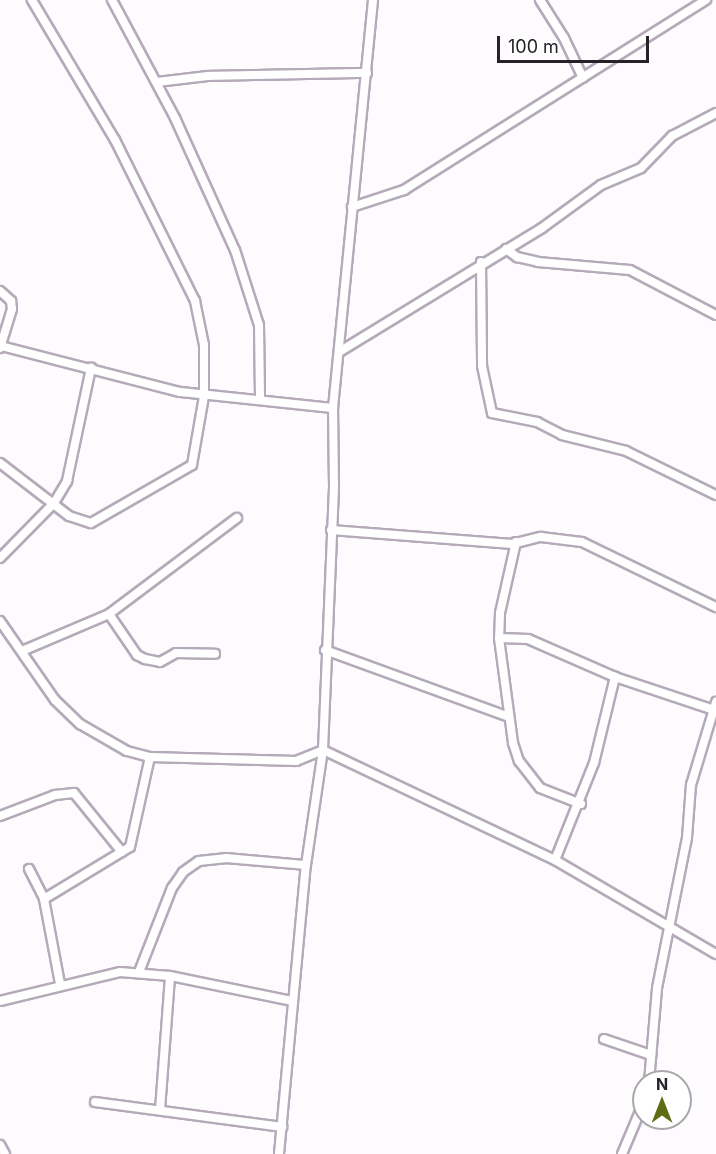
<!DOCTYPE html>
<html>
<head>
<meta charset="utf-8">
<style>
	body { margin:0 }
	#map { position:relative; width:716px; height:1154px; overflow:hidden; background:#fdfbfe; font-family:Inter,sans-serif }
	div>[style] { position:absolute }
	.roads { filter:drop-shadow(2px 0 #b4aab9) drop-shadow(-2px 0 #b4aab9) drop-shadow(0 2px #b4aab9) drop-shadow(0 -2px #b4aab9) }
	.minor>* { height:8px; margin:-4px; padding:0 4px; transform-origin:4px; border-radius:4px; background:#fff }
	span { translate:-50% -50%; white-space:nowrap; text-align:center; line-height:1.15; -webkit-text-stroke:4.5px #fff; paint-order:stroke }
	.north { position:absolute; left:632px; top:1070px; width:60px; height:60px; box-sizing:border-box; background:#fff; border:2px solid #a8a7a9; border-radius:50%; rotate:0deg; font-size:16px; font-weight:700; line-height:24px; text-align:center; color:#262228 }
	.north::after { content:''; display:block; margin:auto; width:21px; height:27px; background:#5f6c14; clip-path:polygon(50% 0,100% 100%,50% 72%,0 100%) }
	.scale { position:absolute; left:497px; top:36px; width:152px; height:27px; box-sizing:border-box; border:3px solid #262228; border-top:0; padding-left:8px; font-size:18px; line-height:21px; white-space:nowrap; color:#262228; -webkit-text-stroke:4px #fff; paint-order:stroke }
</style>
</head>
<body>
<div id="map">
	<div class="roads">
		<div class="minor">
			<div style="left:112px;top:0;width:134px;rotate:61.9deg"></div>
			<div style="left:175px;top:118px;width:145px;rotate:65.6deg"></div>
			<div style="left:235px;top:250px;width:79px;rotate:72.3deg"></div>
			<div style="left:259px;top:325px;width:74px;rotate:89.2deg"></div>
			<div style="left:540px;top:0;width:45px;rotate:57.7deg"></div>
			<div style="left:564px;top:38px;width:44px;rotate:64.6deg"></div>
			<div style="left:157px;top:82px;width:51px;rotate:-6.7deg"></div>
			<div style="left:208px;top:76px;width:159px;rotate:-1.1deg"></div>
			<div style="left:352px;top:207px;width:55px;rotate:-18.1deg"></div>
			<div style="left:404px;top:190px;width:357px;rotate:-32.2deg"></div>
			<div style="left:506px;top:249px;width:14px;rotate:36deg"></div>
			<div style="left:517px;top:257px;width:22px;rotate:13deg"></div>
			<div style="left:538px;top:262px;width:92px;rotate:5deg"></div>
			<div style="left:630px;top:270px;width:97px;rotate:27.6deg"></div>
			<div style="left:481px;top:262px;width:104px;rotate:89.4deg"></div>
			<div style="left:482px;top:366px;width:48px;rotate:78deg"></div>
			<div style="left:492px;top:413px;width:46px;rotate:11.3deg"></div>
			<div style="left:537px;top:422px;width:28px;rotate:27deg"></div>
			<div style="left:562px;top:435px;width:66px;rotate:14deg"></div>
			<div style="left:626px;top:451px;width:100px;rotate:26.1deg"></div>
			<div style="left:0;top:291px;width:15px;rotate:42deg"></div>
			<div style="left:11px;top:301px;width:8px;rotate:83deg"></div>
			<div style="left:12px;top:309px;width:41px;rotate:107.1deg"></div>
			<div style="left:1px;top:346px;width:185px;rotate:14.4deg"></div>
			<div style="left:180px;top:392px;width:154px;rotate:6deg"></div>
			<div style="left:339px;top:352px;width:238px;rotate:-31.4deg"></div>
			<div style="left:542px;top:228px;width:73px;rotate:-36.1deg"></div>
			<div style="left:601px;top:185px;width:43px;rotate:-23deg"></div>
			<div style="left:641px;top:168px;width:45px;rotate:-45.9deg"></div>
			<div style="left:672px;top:136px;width:50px;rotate:-27.6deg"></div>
			<div style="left:0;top:463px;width:87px;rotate:37.5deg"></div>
			<div style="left:69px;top:516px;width:23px;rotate:18deg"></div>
			<div style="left:91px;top:523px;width:116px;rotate:-29.9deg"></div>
			<div style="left:192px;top:465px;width:70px;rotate:-80.1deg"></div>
			<div style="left:204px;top:396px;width:51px;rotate:-90deg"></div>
			<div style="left:204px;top:345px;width:45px;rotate:-101.6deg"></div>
			<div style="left:195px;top:301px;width:180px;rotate:-116.4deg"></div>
			<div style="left:115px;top:140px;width:163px;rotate:-120.7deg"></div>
			<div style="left:331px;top:530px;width:182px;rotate:4.4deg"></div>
			<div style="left:512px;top:544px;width:30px;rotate:-14deg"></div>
			<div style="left:541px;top:537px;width:41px;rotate:7deg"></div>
			<div style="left:582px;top:542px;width:149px;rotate:25.9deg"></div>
			<div style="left:516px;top:542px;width:73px;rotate:102.7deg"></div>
			<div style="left:500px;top:613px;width:25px;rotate:92deg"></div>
			<div style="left:499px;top:638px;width:106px;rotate:82.4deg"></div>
			<div style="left:513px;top:743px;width:19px;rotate:72deg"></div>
			<div style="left:519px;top:761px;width:34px;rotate:52deg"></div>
			<div style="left:540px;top:788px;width:44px;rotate:21.3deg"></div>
			<div style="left:0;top:558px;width:77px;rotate:-45.5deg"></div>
			<div style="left:54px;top:503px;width:26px;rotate:-59deg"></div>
			<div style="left:67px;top:481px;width:116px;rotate:-78deg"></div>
			<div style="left:109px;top:614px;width:50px;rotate:55.7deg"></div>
			<div style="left:137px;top:655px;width:9px;rotate:27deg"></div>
			<div style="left:145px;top:659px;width:15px;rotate:11deg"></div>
			<div style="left:160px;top:662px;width:18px;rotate:-29deg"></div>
			<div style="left:176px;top:653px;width:39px;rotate:1deg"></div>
			<div style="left:0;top:621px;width:96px;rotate:55.2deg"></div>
			<div style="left:55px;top:700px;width:35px;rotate:44deg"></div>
			<div style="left:80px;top:724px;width:54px;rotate:29.9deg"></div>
			<div style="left:127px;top:751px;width:24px;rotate:15deg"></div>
			<div style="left:150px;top:757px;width:146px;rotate:1.6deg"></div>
			<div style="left:296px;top:761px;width:29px;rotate:-22deg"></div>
			<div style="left:323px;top:750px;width:257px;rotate:25.4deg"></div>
			<div style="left:555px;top:860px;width:186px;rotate:30.3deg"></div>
			<div style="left:499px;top:638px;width:29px;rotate:2deg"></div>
			<div style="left:528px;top:639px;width:95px;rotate:23.6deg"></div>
			<div style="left:615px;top:677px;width:104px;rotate:18.4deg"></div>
			<div style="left:325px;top:650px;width:196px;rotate:20deg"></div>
			<div style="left:22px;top:651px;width:95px;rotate:-23deg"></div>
			<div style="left:109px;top:614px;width:160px;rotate:-36.9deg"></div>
			<div style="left:0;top:816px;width:59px;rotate:-20.9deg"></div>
			<div style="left:55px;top:795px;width:19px;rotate:-6deg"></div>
			<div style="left:74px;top:793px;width:76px;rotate:50.9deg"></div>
			<div style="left:555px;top:860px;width:105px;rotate:-68.1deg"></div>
			<div style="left:594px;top:763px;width:89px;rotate:-76.3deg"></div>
			<div style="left:29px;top:869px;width:34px;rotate:63deg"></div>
			<div style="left:44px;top:899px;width:86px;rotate:79.3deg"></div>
			<div style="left:44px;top:899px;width:100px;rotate:-31.2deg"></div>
			<div style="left:130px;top:847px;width:92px;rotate:-77.5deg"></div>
			<div style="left:139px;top:972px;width:90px;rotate:-68.6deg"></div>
			<div style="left:172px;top:888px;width:19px;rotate:-55deg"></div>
			<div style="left:183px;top:872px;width:19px;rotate:-35deg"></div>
			<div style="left:199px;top:861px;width:28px;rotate:-6deg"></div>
			<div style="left:227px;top:858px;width:79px;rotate:5.1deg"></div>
			<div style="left:0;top:1001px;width:123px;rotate:-13.6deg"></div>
			<div style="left:120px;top:972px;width:50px;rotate:4.6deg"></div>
			<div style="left:170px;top:976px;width:125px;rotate:11.6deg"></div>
			<div style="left:604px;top:1039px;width:50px;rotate:18.8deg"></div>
			<div style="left:649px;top:1082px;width:94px;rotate:-85.1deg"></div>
			<div style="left:657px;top:988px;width:153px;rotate:-78.7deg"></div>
			<div style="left:687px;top:838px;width:53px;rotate:-85.7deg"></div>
			<div style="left:691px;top:785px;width:87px;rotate:-73.2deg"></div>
			<div style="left:95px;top:1102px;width:189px;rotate:7.6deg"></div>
			<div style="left:160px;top:1110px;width:134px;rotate:-85.7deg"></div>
			<div style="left:0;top:1145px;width:10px;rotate:61deg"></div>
			<div style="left:279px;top:1154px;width:290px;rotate:-84.7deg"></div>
			<div style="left:306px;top:865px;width:116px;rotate:-81.6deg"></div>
			<div style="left:323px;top:750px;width:263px;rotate:-87.6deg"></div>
			<div style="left:334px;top:487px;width:79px;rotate:-90.7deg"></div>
			<div style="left:333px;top:408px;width:410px;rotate:-84.4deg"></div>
			<div style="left:622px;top:1154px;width:56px;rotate:-67.1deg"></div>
		</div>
	</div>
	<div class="north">N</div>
	<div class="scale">100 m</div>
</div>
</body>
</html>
